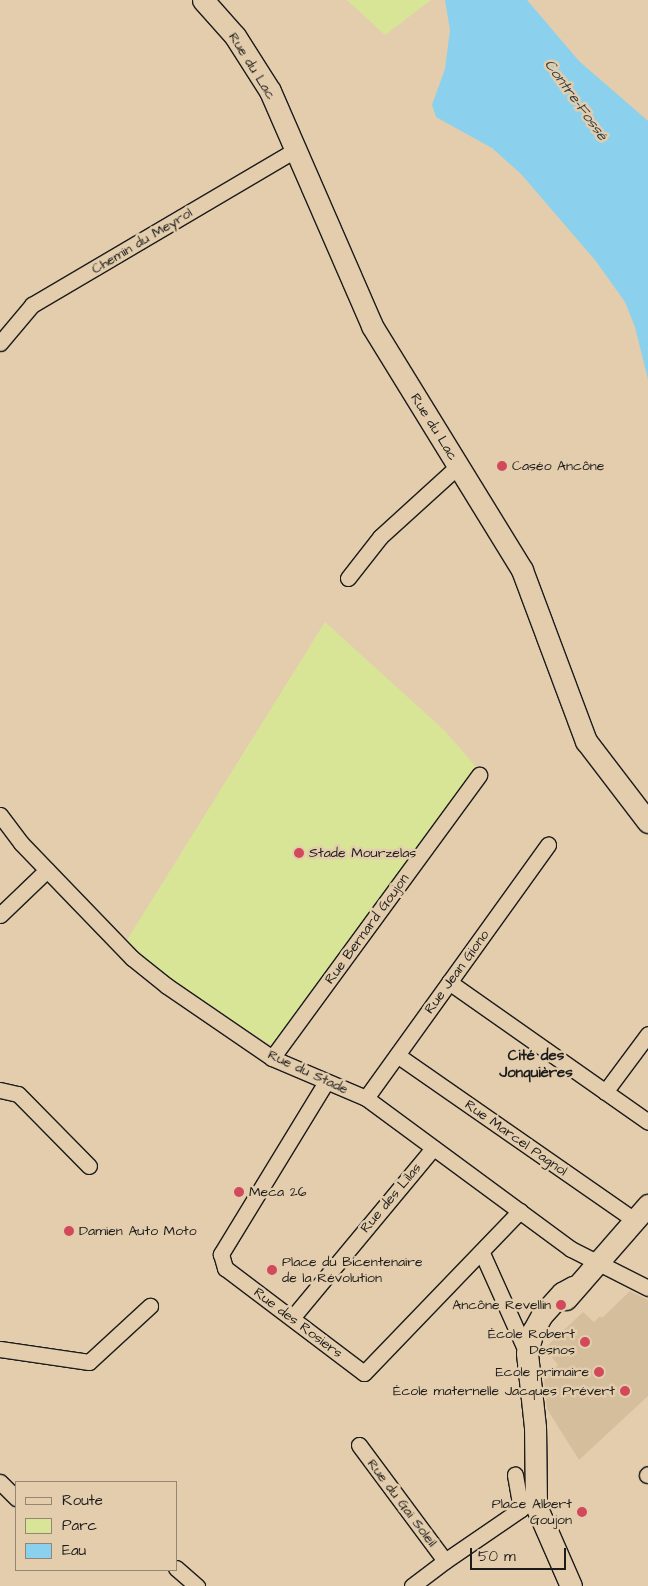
<!DOCTYPE html>
<html>
<head>
<meta charset="utf-8">
<style>
	body { margin:0 }
	#map { position:relative; width:648px; height:1586px; overflow:hidden; background:#e3cdac; font-family:"Architects Daughter",sans-serif }
	div>[style] { position:absolute }
	.built>* { inset:0; background:#d5be9c }
	.green>* { inset:0; background:#d8e597 }
	.water>* { inset:0; background:#8bd1ed }
	.roads { filter:drop-shadow(1px 0 #1c1c1c) drop-shadow(-1px 0 #1c1c1c) drop-shadow(0 1px #1c1c1c) drop-shadow(0 -1px #1c1c1c) }
	.street>* { height:15px; margin:-7.5px; padding:0 7.5px; transform-origin:7.5px; border-radius:7.5px; background:#e3cdac }
	.secondary>* { height:21px; margin:-10.5px; padding:0 10.5px; transform-origin:10.5px; border-radius:10.5px; background:#e3cdac }
	.dots>* { width:14px; height:14px; translate:-50% -50%; box-sizing:border-box; border:2px solid #e3cdac; border-radius:50% }
	span { translate:-50% -50%; white-space:nowrap; text-align:center; line-height:1.15; -webkit-text-stroke:5px #e3cdac; paint-order:stroke }
	.street-label { font-size:14px; color:#1c1c1c }
	.poi-label { font-size:14px; color:#1c1c1c }
	.left { translate:0 -50%; text-align:left }
	.right { translate:-100% -50%; text-align:right }
	.water-label { font-size:15px; color:#324046; font-style:italic }
	.neighbourhood-label { font-size:15px; color:#1c1c1c; font-weight:700 }
	.legend { position:absolute; left:15px; top:1481px; width:162px; height:90px; box-sizing:border-box; background:#e3cdac; border:1px solid #938672; margin:0; padding:6px 9px; list-style:none; font-size:15px; color:#1c1c1c }
	.legend li { display:flex; align-items:center; gap:10px; height:25px }
	.legend b { width:25px; border:1px solid #938672 }
	.scale { position:absolute; left:470px; top:1548px; width:96px; height:22px; box-sizing:border-box; border:2px solid #1c1c1c; border-top:0; padding-left:6px; font-size:15px; line-height:18px; white-space:nowrap; color:#1c1c1c; -webkit-text-stroke:4px #e3cdac; paint-order:stroke }
</style>
</head>
<body>
<div id="map">
	<div class="built">
		<div style="clip-path:polygon(630px 1291px,648px 1300px,648px 1396px,579px 1460px,547px 1409px,544px 1379px,558px 1365px,545px 1348px,583px 1312px,594px 1322px,600px 1316px,602px 1318px)"></div>
	</div>
	<div class="green">
		<div style="clip-path:polygon(347px 0,431px 0,385px 35px)"></div>
		<div style="clip-path:polygon(325px 622px,445px 731px,476px 767px,283px 1052px,208px 1007px,166px 977px,127px 940px)"></div>
	</div>
	<div class="water">
		<div style="clip-path:polygon(445px 0,527px 0,579px 61px,648px 121px,648px 379px,635px 327px,625px 302px,595px 260px,521px 174px,492px 148px,436px 117px,432px 105px,445px 69px,450px 30px)"></div>
	</div>
	<div class="roads">
		<div class="street">
			<div style="left:0;top:343px;width:50px;rotate:-49.9deg"></div>
			<div style="left:32px;top:305px;width:305px;rotate:-30.5deg"></div>
			<div style="left:348px;top:578px;width:52px;rotate:-52deg"></div>
			<div style="left:380px;top:537px;width:105px;rotate:-42.3deg"></div>
			<div style="left:0;top:815px;width:35px;rotate:53deg"></div>
			<div style="left:21px;top:843px;width:160px;rotate:46deg"></div>
			<div style="left:132px;top:958px;width:45px;rotate:38.7deg"></div>
			<div style="left:167px;top:986px;width:127px;rotate:34.4deg"></div>
			<div style="left:272px;top:1058px;width:102px;rotate:23.1deg"></div>
			<div style="left:366px;top:1098px;width:255px;rotate:36.4deg"></div>
			<div style="left:571px;top:1249px;width:86px;rotate:26.9deg"></div>
			<div style="left:0;top:915px;width:65px;rotate:-43.8deg"></div>
			<div style="left:449px;top:982px;width:243px;rotate:35.1deg"></div>
			<div style="left:397px;top:1055px;width:291px;rotate:34.8deg"></div>
			<div style="left:272px;top:1058px;width:351px;rotate:-53.8deg"></div>
			<div style="left:326px;top:1082px;width:202px;rotate:121.4deg"></div>
			<div style="left:221px;top:1254px;width:15px;rotate:74deg"></div>
			<div style="left:225px;top:1268px;width:174px;rotate:37.1deg"></div>
			<div style="left:364px;top:1373px;width:225px;rotate:-46.1deg"></div>
			<div style="left:0;top:1090px;width:18px;rotate:13deg"></div>
			<div style="left:18px;top:1094px;width:101px;rotate:45.4deg"></div>
			<div style="left:605px;top:1092px;width:72px;rotate:-53.4deg"></div>
			<div style="left:366px;top:1098px;width:312px;rotate:-54.3deg"></div>
			<div style="left:482px;top:1253px;width:110px;rotate:65.8deg"></div>
			<div style="left:292px;top:1318px;width:221px;rotate:-50.3deg"></div>
			<div style="left:0;top:1349px;width:90px;rotate:8.3deg"></div>
			<div style="left:89px;top:1362px;width:83px;rotate:-42.6deg"></div>
			<div style="left:359px;top:1445px;width:144px;rotate:53.4deg"></div>
			<div style="left:445px;top:1561px;width:92px;rotate:-34.4deg"></div>
			<div style="left:521px;top:1509px;width:35px;rotate:-100deg"></div>
			<div style="left:647px;top:1475px;width:1px;rotate:-45deg"></div>
			<div style="left:0;top:1482px;width:23px;rotate:45deg"></div>
			<div style="left:176px;top:1568px;width:28px;rotate:41deg"></div>
			<div style="left:412px;top:1586px;width:41px;rotate:-37.1deg"></div>
		</div>
		<div class="secondary">
			<div style="left:203px;top:0;width:48px;rotate:48.4deg"></div>
			<div style="left:235px;top:36px;width:65px;rotate:57.5deg"></div>
			<div style="left:270px;top:91px;width:256px;rotate:66.5deg"></div>
			<div style="left:372px;top:326px;width:286px;rotate:58.4deg"></div>
			<div style="left:522px;top:570px;width:183px;rotate:69.5deg"></div>
			<div style="left:586px;top:741px;width:102px;rotate:52.6deg"></div>
			<div style="left:566px;top:1299px;width:125px;rotate:-48.9deg"></div>
			<div style="left:571px;top:1586px;width:87px;rotate:-113.6deg"></div>
			<div style="left:536px;top:1506px;width:79px;rotate:-90.7deg"></div>
			<div style="left:535px;top:1427px;width:74px;rotate:-96.2deg"></div>
			<div style="left:527px;top:1353px;width:23px;rotate:-75deg"></div>
			<div style="left:533px;top:1331px;width:18px;rotate:-61deg"></div>
			<div style="left:542px;top:1315px;width:30px;rotate:-48deg"></div>
			<div style="left:562px;top:1293px;width:13px;rotate:-29deg"></div>
		</div>
	</div>
	<div class="dots">
		<div style="left:502px;top:466px;background:#d1495b"></div>
		<div style="left:299px;top:853px;background:#d1495b"></div>
		<div style="left:239px;top:1192px;background:#d1495b"></div>
		<div style="left:69px;top:1231px;background:#d1495b"></div>
		<div style="left:272px;top:1270px;background:#d1495b"></div>
		<div style="left:561px;top:1305px;background:#d1495b"></div>
		<div style="left:585px;top:1342px;background:#d1495b"></div>
		<div style="left:599px;top:1372px;background:#d1495b"></div>
		<div style="left:625px;top:1391px;background:#d1495b"></div>
		<div style="left:582px;top:1512px;background:#d1495b"></div>
	</div>
	<div class="street-label">
		<span style="left:252px;top:66px;rotate:58deg">Rue du Lac</span>
		<span style="left:142px;top:241px;rotate:-31deg">Chemin du Meyrol</span>
		<span style="left:434px;top:427px;rotate:58deg">Rue du Lac</span>
		<span style="left:367px;top:929px;rotate:-54deg">Rue Bernard Goujon</span>
		<span style="left:457px;top:972px;rotate:-54deg">Rue Jean Giono</span>
		<span style="left:308px;top:1072px;rotate:25deg">Rue du Stade</span>
		<span style="left:516px;top:1138px;rotate:35deg">Rue Marcel Pagnol</span>
		<span style="left:391px;top:1198px;rotate:-50deg">Rue des Lilas</span>
		<span style="left:298px;top:1323px;rotate:37deg">Rue des Rosiers</span>
		<span style="left:402px;top:1503px;rotate:53deg">Rue du Gai Soleil</span>
	</div>
	<div class="poi-label">
		<span class="left" style="left:512px;top:466px">Caséo Ancône</span>
		<span class="left" style="left:309px;top:853px">Stade Mourzelas</span>
		<span class="left" style="left:249px;top:1192px">Meca 26</span>
		<span class="left" style="left:79px;top:1231px">Damien Auto Moto</span>
		<span class="left" style="left:282px;top:1270px">Place du Bicentenaire<br>de la Révolution</span>
		<span class="right" style="left:551px;top:1305px">Ancône Revellin</span>
		<span class="right" style="left:575px;top:1342px">École Robert<br>Desnos</span>
		<span class="right" style="left:589px;top:1372px">Ecole primaire</span>
		<span class="right" style="left:615px;top:1391px">École maternelle Jacques Prévert</span>
		<span class="right" style="left:572px;top:1512px">Place Albert<br>Goujon</span>
	</div>
	<div class="water-label">
		<span style="left:576px;top:100px;rotate:54deg">Contre-Fossé</span>
	</div>
	<div class="neighbourhood-label">
		<span style="left:536px;top:1064px">Cité des<br>Jonquières</span>
	</div>
	<ul class="legend">
	<li><b style="height:6px;background:#e3cdac"></b>Route</li>
	<li><b style="height:14px;background:#d8e597"></b>Parc</li>
	<li><b style="height:14px;background:#8bd1ed"></b>Eau</li>
	</ul>
	<div class="scale">50 m</div>
</div>
</body>
</html>
